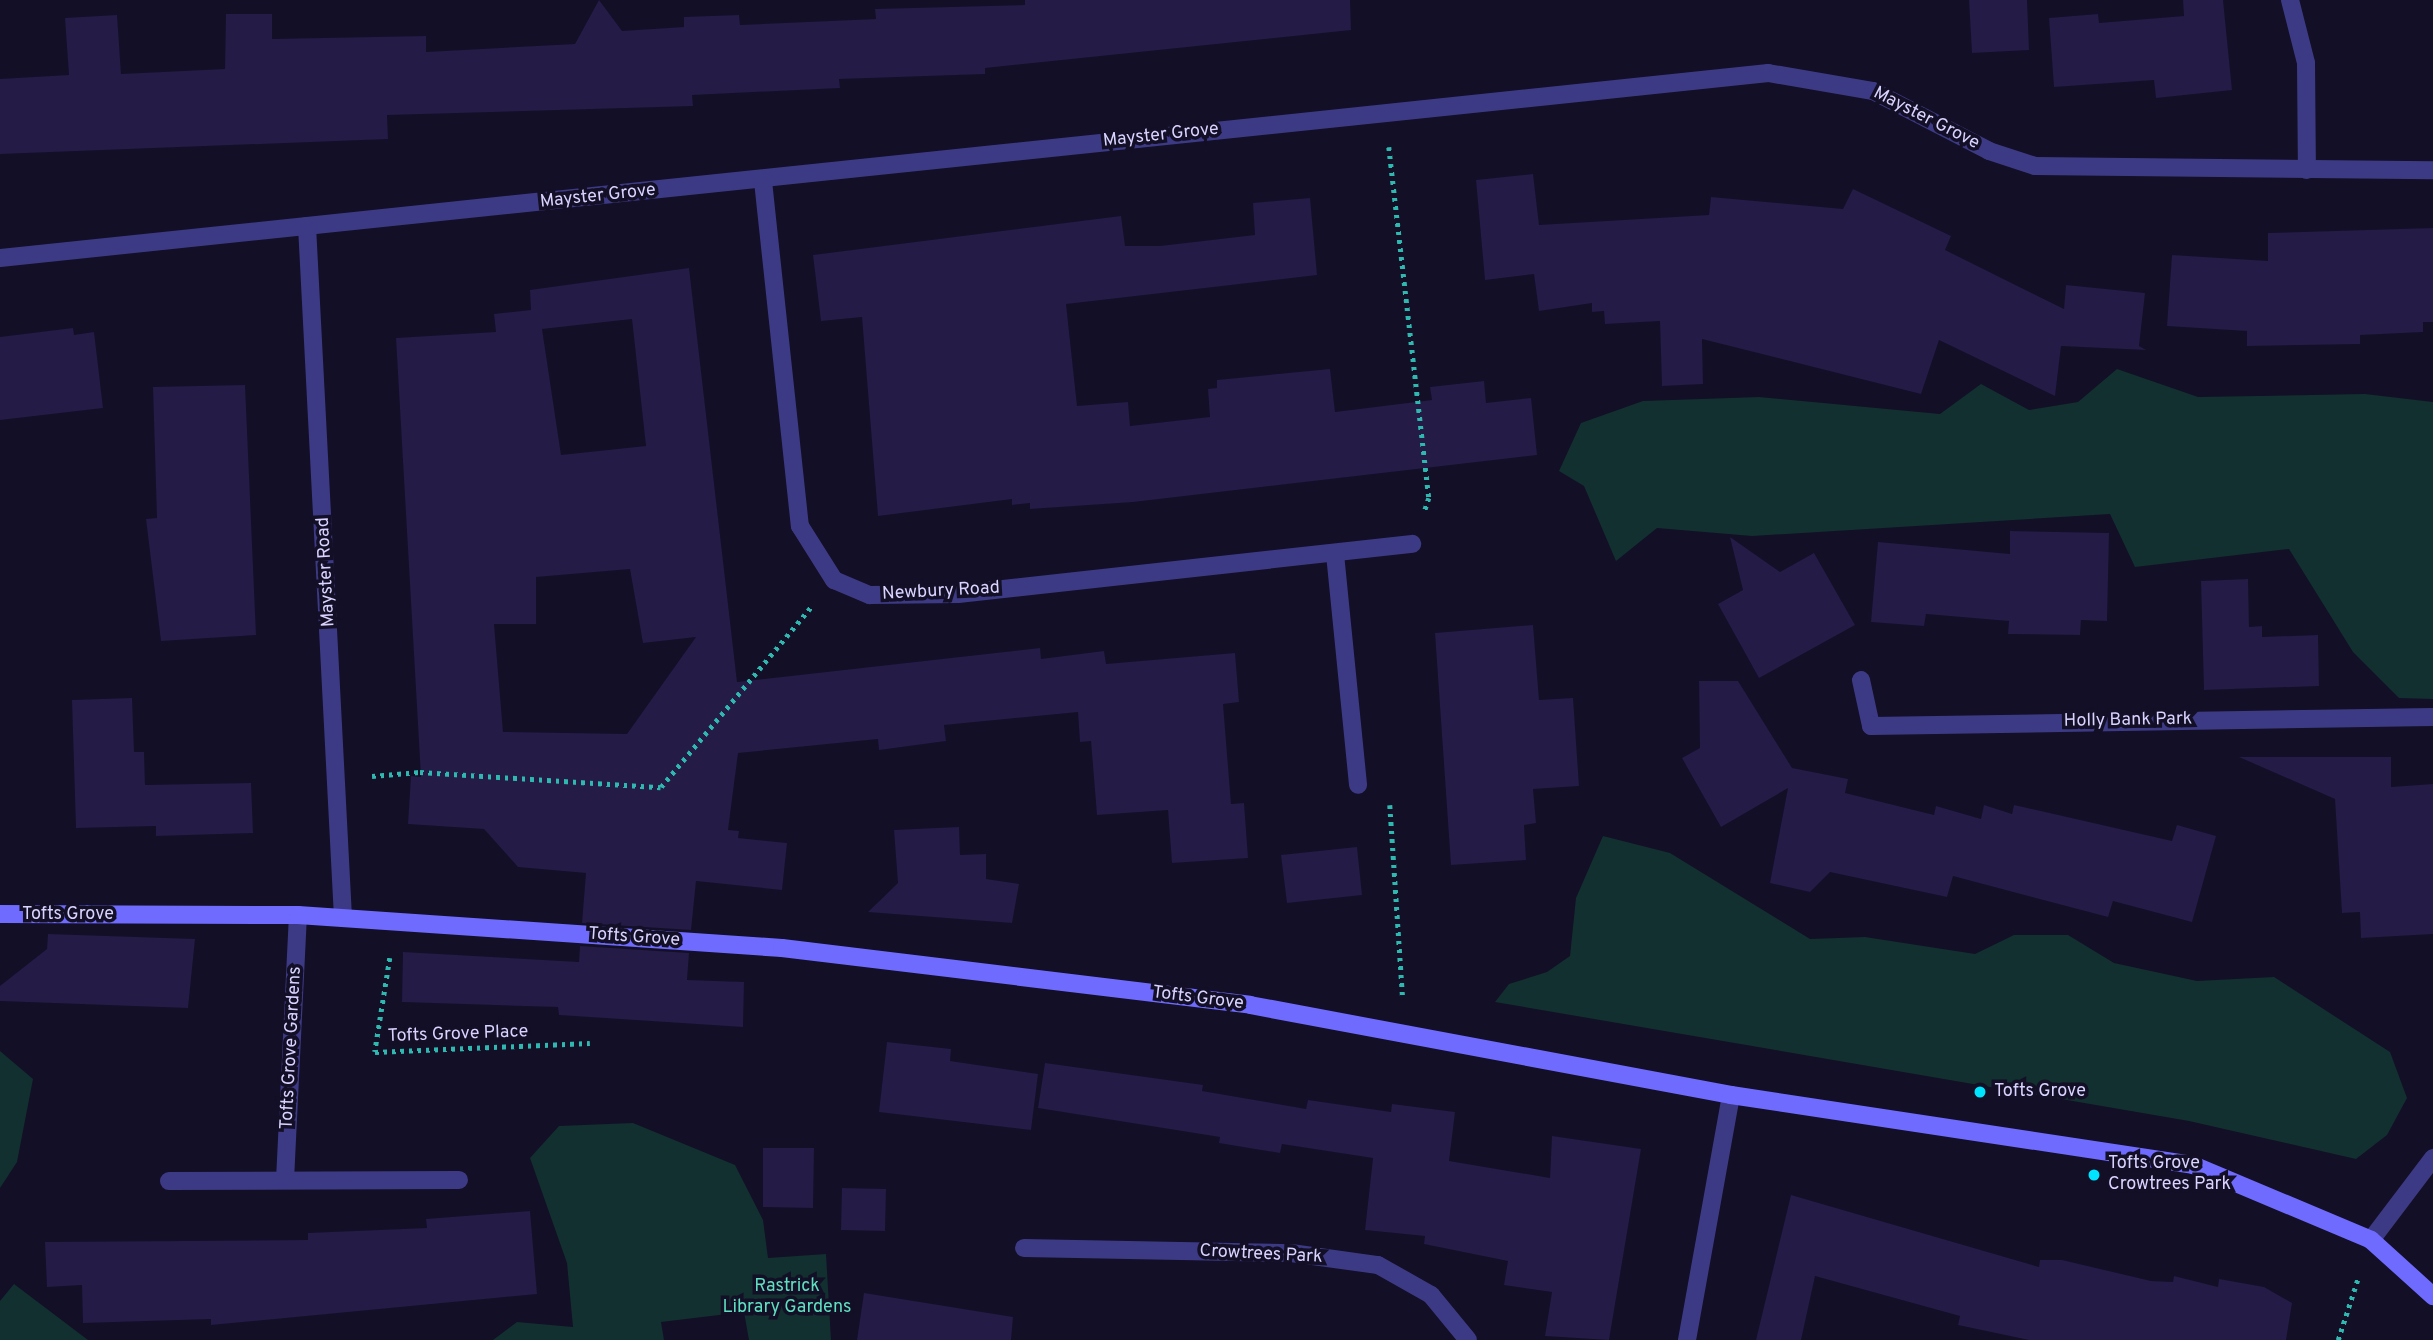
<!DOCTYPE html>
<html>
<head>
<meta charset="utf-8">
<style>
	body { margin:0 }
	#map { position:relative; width:2433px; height:1340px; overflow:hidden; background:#130f26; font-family:Overpass,sans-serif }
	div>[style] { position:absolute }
	.green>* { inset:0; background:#12302f }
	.building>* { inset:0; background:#241b47 }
	.path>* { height:4.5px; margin-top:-2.25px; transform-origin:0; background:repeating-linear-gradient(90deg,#2fb8b0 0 3.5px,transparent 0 8.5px) }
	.street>* { height:18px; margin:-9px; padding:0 9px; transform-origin:9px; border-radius:9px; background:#3d3a85 }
	.secondary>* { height:18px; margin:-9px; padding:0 9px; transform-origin:9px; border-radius:9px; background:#6f6bff }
	.dots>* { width:19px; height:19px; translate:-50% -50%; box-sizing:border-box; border:4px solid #130f26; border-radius:50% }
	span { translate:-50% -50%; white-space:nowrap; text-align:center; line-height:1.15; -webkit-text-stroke:7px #130f26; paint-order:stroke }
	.street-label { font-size:18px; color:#d9d4ff }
	.poi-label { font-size:18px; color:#d9d4ff }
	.left { translate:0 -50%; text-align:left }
	.park-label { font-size:18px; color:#5fe0c0 }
</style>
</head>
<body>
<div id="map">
	<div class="green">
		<div style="clip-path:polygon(2117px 369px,2198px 397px,2365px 394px,2433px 402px,2433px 699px,2399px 698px,2353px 652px,2289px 549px,2135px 567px,2110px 514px,1752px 536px,1657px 528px,1616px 561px,1584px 486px,1559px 471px,1581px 423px,1643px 401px,1759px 397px,1940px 414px,1981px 384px,2029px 410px,2078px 402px)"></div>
		<div style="clip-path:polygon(1603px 836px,1670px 853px,1810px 939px,1865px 937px,1975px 954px,2014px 935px,2068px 935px,2114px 963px,2197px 981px,2274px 977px,2390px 1052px,2407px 1098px,2387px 1135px,2356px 1159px,2189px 1121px,1495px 1002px,1509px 984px,1547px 972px,1570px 956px,1576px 898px)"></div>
		<div style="clip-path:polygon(0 1051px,33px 1079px,17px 1162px,0 1188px)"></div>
		<div style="clip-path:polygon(633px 1123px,735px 1165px,763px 1220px,768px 1258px,826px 1254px,831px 1340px,749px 1340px,744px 1312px,661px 1322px,664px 1340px,493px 1340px,517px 1322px,573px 1327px,567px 1263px,530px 1158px,559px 1126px)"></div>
		<div style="clip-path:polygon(14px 1284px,88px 1340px,0 1340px,0 1301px)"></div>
	</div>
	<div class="building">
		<div style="clip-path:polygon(599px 0,622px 31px,684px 27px,684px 17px,739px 15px,740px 25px,876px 19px,875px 9px,1025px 5px,1025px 0,1350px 0,1351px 30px,985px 68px,985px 74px,839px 79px,840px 88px,692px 95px,693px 106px,387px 115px,388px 139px,0 154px,0 79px,69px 75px,65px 18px,117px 15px,121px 74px,225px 69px,226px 14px,272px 14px,272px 39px,426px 36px,426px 52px,575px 44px)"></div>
		<div style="clip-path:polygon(1969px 0,2027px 0,2029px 50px,1972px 53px)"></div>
		<div style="clip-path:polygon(2183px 0,2223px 0,2232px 90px,2156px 98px,2154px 80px,2054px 87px,2049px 18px,2098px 14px,2099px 23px,2184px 16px)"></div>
		<div style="clip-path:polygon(1533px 174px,1539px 225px,1709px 215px,1711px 197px,1843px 209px,1853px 189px,1951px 236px,1945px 250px,2064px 309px,2066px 285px,2145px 293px,2139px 346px,2146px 350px,2061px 346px,2055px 396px,1939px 340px,1921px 394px,1702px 339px,1703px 384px,1662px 386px,1660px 321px,1605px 324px,1604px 311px,1592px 312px,1592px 303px,1539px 311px,1534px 274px,1485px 280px,1476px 180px)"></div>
		<div style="clip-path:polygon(1310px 198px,1317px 275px,1066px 304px,1077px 406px,1128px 402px,1130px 426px,1210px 417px,1208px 389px,1217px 388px,1217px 380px,1330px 369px,1335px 412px,1432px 400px,1430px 387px,1484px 381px,1486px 403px,1531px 398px,1537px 455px,1133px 502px,1030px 509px,1030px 503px,1012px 505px,1012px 499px,878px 516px,862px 317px,821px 321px,813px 255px,1121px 216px,1125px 246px,1160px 246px,1255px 235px,1253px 203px)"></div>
		<div style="clip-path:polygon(2433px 228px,2433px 322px,2423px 322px,2423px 332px,2360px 335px,2360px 344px,2247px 346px,2247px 331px,2167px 326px,2172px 255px,2268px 261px,2268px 233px)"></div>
		<div style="clip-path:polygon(evenodd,689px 268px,737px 682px,1040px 648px,1041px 659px,1104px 651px,1106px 664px,1235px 653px,1239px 702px,1223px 704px,1231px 804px,1244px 803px,1248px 858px,1172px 863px,1168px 810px,1097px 815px,1091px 741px,1080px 742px,1078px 712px,944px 725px,946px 741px,879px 750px,878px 739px,738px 753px,728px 830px,739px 831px,738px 838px,787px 843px,782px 890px,696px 881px,691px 930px,582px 923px,586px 873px,518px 867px,484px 829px,408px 824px,411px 776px,421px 777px,396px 338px,496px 332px,494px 314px,531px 310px,530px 290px,689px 268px,632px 319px,646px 446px,561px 455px,542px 329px,632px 319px,689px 268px,630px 569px,643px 643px,696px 637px,627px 734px,503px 732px,494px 624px,536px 624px,536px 577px,630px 569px)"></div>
		<div style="clip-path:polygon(73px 328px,74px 335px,94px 332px,103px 408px,0 420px,0 337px)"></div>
		<div style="clip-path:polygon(245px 385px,256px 635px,161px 641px,146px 519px,157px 518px,153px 387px)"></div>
		<div style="clip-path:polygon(2010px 531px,2109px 533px,2107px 621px,2081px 620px,2080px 635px,2008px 634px,2009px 621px,1926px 614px,1924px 626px,1871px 622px,1878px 542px,2010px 554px)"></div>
		<div style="clip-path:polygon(1730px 537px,1780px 572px,1814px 553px,1855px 625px,1759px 678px,1718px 604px,1743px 590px)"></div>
		<div style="clip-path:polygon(2248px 579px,2249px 627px,2262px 626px,2262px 637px,2318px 635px,2319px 686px,2204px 690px,2201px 581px)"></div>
		<div style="clip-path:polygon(1533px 625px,1539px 700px,1573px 698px,1579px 786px,1533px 789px,1536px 823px,1524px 825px,1526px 860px,1451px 865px,1435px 633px)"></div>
		<div style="clip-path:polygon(1699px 681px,1738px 681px,1792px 768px,1848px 779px,1845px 793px,1934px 815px,1936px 806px,1981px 819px,1984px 805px,2012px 814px,2014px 805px,2172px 841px,2177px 825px,2216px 836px,2192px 922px,2113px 901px,2108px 917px,1953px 876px,1947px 897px,1830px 872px,1810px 892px,1770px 883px,1788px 788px,1721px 827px,1682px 758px,1700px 748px)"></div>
		<div style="clip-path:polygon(132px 698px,134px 752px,144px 752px,145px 785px,251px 783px,253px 833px,156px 836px,156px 826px,76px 828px,72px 700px)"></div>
		<div style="clip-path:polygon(2239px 757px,2391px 757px,2391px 787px,2433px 784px,2433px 934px,2361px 938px,2360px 912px,2342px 913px,2335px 799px)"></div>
		<div style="clip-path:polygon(959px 827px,960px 855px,986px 854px,986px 879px,1019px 884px,1012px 923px,868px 912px,898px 883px,894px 830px)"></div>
		<div style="clip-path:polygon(1357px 847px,1362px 895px,1287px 903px,1281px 855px)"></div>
		<div style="clip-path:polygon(48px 934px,195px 939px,188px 1008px,0 1001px,0 986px,47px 949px)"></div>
		<div style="clip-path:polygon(580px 946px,689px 953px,687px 980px,744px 982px,743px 1027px,559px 1015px,558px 1007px,402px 1002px,403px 952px,579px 962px)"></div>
		<div style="clip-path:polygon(887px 1042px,951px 1049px,950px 1061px,1038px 1074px,1031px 1130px,879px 1112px)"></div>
		<div style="clip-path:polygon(1045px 1063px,1203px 1085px,1202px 1091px,1306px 1109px,1308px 1100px,1391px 1112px,1392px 1104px,1455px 1112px,1449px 1161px,1550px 1178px,1552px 1136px,1641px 1149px,1609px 1340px,1545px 1336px,1552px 1292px,1504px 1285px,1508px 1261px,1424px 1244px,1425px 1236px,1365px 1230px,1373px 1158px,1282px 1144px,1280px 1153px,1219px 1143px,1220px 1137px,1038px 1108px)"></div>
		<div style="clip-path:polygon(763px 1148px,814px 1148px,813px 1208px,763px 1207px)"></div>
		<div style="clip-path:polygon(842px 1188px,886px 1189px,885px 1231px,841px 1230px)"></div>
		<div style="clip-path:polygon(1791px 1195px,2039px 1267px,2040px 1260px,2062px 1260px,2151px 1281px,2173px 1282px,2174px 1276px,2218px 1287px,2219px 1279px,2264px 1287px,2292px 1303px,2286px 1340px,2029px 1340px,1958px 1325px,1960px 1316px,1815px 1276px,1801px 1340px,1756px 1340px)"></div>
		<div style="clip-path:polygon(530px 1211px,537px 1294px,211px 1325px,211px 1319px,83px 1323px,82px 1285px,47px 1287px,45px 1242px,308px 1240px,308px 1233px,427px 1228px,426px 1219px)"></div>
		<div style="clip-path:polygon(864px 1293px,1013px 1317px,1011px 1340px,857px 1340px)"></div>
	</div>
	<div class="path">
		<div style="left:1389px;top:147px;width:353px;rotate:83.5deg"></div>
		<div style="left:1429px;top:498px;width:16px;rotate:108deg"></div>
		<div style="left:372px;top:776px;width:48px;rotate:-4.8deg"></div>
		<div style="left:420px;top:772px;width:241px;rotate:3.6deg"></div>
		<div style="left:661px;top:787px;width:234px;rotate:-50.2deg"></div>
		<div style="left:1390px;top:805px;width:194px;rotate:86.2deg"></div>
		<div style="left:390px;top:958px;width:95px;rotate:99.1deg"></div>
		<div style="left:375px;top:1052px;width:215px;rotate:-2.4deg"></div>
		<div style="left:2338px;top:1340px;width:65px;rotate:-72.1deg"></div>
	</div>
	<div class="street">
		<div style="left:2290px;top:0;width:65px;rotate:75.7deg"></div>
		<div style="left:2306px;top:63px;width:107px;rotate:89.5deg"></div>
		<div style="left:763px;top:181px;width:347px;rotate:83.9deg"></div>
		<div style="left:800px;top:526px;width:64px;rotate:57.8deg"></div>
		<div style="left:834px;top:580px;width:39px;rotate:23deg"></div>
		<div style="left:870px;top:595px;width:88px;rotate:-0.7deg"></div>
		<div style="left:958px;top:594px;width:457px;rotate:-6.3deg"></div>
		<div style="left:307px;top:226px;width:693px;rotate:87.02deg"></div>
		<div style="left:0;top:258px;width:1778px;rotate:-5.97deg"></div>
		<div style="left:1768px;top:73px;width:107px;rotate:9.7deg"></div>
		<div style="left:1873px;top:91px;width:131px;rotate:27.3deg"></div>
		<div style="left:1989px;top:151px;width:48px;rotate:18.1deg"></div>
		<div style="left:2035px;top:166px;width:398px;rotate:0.6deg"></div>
		<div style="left:1335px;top:554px;width:232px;rotate:84.3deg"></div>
		<div style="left:1861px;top:680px;width:47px;rotate:77.7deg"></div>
		<div style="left:1871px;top:726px;width:562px;rotate:-0.92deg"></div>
		<div style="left:285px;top:1180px;width:265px;rotate:-87.2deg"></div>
		<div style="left:169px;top:1181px;width:290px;rotate:-0.2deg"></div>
		<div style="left:2371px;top:1240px;width:103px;rotate:-52.9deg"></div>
		<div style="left:1024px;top:1248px;width:267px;rotate:1.1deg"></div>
		<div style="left:1291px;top:1253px;width:88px;rotate:7.9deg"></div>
		<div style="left:1378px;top:1265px;width:61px;rotate:29.5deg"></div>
		<div style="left:1431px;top:1295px;width:58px;rotate:50.6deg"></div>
		<div style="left:1687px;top:1340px;width:249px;rotate:-79.8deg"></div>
	</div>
	<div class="secondary">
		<div style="left:0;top:914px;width:298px;rotate:0.2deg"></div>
		<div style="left:298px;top:915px;width:485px;rotate:3.9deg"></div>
		<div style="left:782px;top:948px;width:471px;rotate:6.9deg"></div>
		<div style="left:1250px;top:1005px;width:489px;rotate:10.6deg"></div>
		<div style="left:1731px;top:1095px;width:467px;rotate:8.6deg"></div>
		<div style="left:2193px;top:1165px;width:193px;rotate:22.8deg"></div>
		<div style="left:2371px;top:1240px;width:84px;rotate:42.1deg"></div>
	</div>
	<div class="dots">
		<div style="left:1980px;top:1092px;background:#00e5ff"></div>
		<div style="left:2094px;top:1175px;background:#00e5ff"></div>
	</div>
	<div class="street-label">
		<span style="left:1926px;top:119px;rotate:27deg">Mayster Grove</span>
		<span style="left:1161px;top:136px;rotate:-6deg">Mayster Grove</span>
		<span style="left:598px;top:197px;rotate:-6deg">Mayster Grove</span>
		<span style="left:327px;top:572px;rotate:-93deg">Mayster Road</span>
		<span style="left:941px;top:592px;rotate:-3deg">Newbury Road</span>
		<span style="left:2128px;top:721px;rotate:-1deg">Holly Bank Park</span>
		<span style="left:68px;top:915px">Tofts Grove</span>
		<span style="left:634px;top:938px;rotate:4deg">Tofts Grove</span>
		<span style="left:1198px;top:999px;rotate:7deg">Tofts Grove</span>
		<span style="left:458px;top:1035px;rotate:-2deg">Tofts Grove Place</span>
		<span style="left:292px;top:1048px;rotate:-87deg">Tofts Grove Gardens</span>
		<span style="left:1261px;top:1255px;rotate:3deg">Crowtrees Park</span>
	</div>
	<div class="poi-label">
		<span class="left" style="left:1994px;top:1092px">Tofts Grove</span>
		<span class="left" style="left:2108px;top:1175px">Tofts Grove<br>Crowtrees Park</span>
	</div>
	<div class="park-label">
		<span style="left:787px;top:1298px">Rastrick<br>Library Gardens</span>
	</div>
</div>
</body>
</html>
